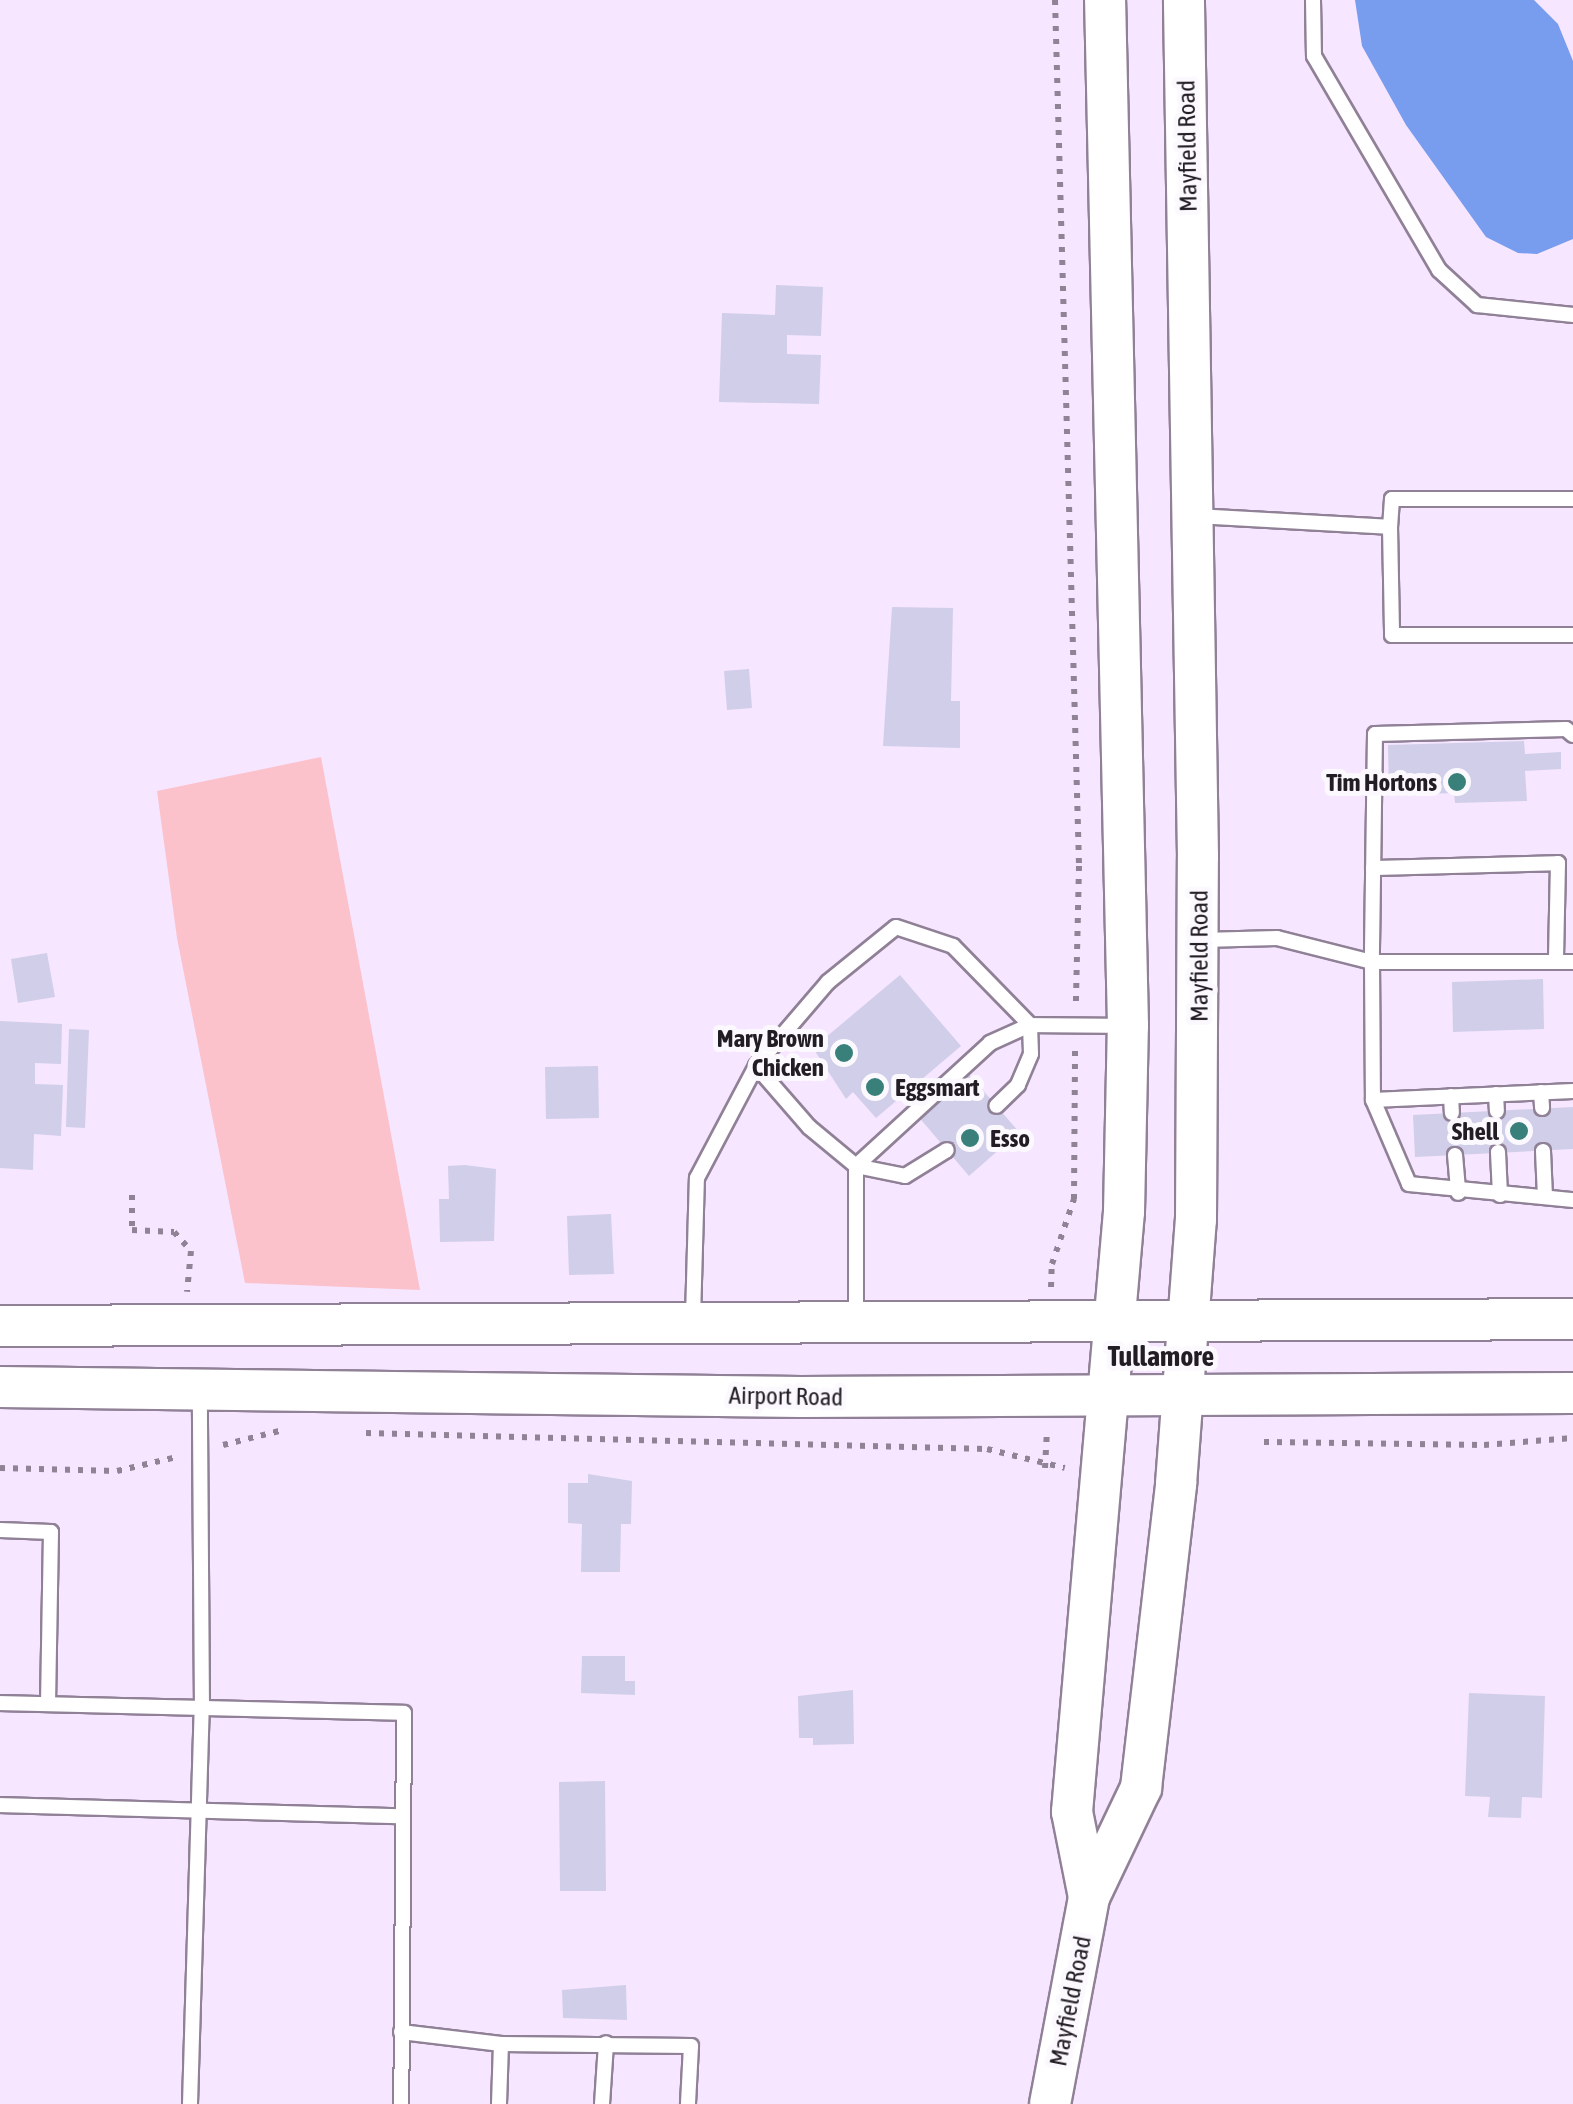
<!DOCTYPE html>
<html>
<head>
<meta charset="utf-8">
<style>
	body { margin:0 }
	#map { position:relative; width:1573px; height:2104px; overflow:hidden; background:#f7e6ff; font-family:"Asap Condensed",sans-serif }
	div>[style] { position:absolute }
	.green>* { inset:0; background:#fbc2cc }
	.water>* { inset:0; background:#789dee }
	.building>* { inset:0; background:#d1ceea }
	.path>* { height:6px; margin-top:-3px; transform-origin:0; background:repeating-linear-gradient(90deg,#8f8395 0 5px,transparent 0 13px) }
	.roads { filter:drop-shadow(2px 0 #908197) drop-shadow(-2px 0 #908197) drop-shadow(0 2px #908197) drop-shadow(0 -2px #908197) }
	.service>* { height:14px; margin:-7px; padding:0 7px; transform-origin:7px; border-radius:7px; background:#fff }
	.secondary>* { height:40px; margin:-20px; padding:0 20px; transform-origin:20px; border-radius:20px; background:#fff }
	.dots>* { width:28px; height:28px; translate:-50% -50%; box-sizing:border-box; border:5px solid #fcf9fe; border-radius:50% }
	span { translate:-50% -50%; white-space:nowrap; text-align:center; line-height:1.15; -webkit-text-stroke:10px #fcf9fe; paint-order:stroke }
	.street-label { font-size:25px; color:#221c25 }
	.poi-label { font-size:25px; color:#221c25; font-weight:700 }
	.right { translate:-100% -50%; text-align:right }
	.left { translate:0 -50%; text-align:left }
	.neighbourhood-label { font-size:28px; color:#221c25; font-weight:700 }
</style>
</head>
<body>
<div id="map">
	<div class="green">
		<div style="clip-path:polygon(321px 757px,420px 1290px,245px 1283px,177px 938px,157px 791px)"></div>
	</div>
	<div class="water">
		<div style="clip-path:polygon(1355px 0,1534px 0,1558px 24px,1573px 61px,1573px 239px,1537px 254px,1518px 253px,1486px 237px,1406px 125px,1362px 46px)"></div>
	</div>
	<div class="building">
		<div style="clip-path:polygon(776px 285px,823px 287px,821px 336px,787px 335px,787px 354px,821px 355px,819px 404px,719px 402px,722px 313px,775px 315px)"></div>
		<div style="clip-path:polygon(892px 607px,953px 608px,951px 701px,960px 701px,960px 748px,883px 746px)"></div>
		<div style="clip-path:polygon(749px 669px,752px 708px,727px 710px,724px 671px)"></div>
		<div style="clip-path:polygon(1524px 741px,1525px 754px,1561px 752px,1561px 769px,1525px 771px,1527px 801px,1455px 803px,1454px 793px,1389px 795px,1388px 745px)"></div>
		<div style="clip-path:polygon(47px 953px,55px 997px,18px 1003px,11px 959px)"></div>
		<div style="clip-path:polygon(900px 975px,961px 1046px,876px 1118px,853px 1092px,846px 1099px,813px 1048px)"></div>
		<div style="clip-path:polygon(1543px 979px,1544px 1029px,1453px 1032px,1452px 982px)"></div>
		<div style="clip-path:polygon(0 1021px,62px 1024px,61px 1064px,35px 1063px,35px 1084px,63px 1085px,61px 1136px,34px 1134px,33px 1170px,0 1168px)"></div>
		<div style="clip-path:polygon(69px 1029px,89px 1030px,85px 1128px,66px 1127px)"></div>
		<div style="clip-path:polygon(598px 1066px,599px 1118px,546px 1119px,545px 1067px)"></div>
		<div style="clip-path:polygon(967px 1072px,1019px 1132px,969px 1176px,917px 1115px)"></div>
		<div style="clip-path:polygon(1573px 1107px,1573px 1149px,1415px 1157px,1413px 1115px)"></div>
		<div style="clip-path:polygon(465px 1165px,496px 1169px,494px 1241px,440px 1242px,439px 1199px,449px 1199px,448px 1166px)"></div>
		<div style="clip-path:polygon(611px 1214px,614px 1274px,569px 1275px,567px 1216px)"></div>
		<div style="clip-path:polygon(588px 1474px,632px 1481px,631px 1524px,621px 1524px,620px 1572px,581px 1572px,582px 1524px,568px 1523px,568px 1483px,588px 1483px)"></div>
		<div style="clip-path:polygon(582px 1656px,625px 1656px,625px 1681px,635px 1681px,635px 1695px,581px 1693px)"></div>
		<div style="clip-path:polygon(853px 1690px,854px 1744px,813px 1745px,813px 1738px,799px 1738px,798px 1696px)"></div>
		<div style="clip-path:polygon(1469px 1693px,1545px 1696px,1542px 1798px,1522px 1797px,1521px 1818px,1488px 1817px,1490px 1797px,1465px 1796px)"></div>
		<div style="clip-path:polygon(605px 1781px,606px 1891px,560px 1891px,559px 1782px)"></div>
		<div style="clip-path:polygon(626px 1985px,627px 2020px,563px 2018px,562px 1990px)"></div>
	</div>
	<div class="path">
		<div style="left:1055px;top:0;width:866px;rotate:88.41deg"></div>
		<div style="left:1079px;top:866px;width:135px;rotate:91.3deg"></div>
		<div style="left:132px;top:1195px;width:35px;rotate:90deg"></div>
		<div style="left:132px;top:1230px;width:42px;rotate:2.7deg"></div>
		<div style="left:174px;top:1232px;width:25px;rotate:48deg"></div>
		<div style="left:191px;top:1251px;width:41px;rotate:95.6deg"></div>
		<div style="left:1051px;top:1287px;width:23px;rotate:-88deg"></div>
		<div style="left:1052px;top:1264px;width:69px;rotate:-71.3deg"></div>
		<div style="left:1074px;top:1199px;width:150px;rotate:-89.6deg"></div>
		<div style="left:366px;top:1433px;width:621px;rotate:1.48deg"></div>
		<div style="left:987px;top:1449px;width:80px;rotate:13.7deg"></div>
		<div style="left:1264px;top:1442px;width:220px;rotate:0.8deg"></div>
		<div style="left:1484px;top:1445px;width:89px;rotate:-4.5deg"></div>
		<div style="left:223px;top:1445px;width:58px;rotate:-14deg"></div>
		<div style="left:0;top:1468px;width:117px;rotate:1.5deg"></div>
		<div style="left:117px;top:1471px;width:62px;rotate:-13.1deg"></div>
		<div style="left:1045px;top:1468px;width:39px;rotate:-87deg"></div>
	</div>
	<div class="roads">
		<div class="service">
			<div style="left:1313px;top:0;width:56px;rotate:89deg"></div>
			<div style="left:1314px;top:56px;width:248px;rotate:59.7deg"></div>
			<div style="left:1439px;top:270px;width:52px;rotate:42.6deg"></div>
			<div style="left:1477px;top:305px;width:97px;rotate:5.9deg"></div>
			<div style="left:1573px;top:499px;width:181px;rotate:180deg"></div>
			<div style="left:1392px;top:499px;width:28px;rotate:94deg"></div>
			<div style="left:1390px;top:527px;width:108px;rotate:88.9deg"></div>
			<div style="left:1392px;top:635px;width:181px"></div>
			<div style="left:1194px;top:516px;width:196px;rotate:3.2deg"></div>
			<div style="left:1573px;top:735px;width:9px;rotate:-139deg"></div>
			<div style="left:1566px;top:729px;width:191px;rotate:178.5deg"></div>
			<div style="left:1375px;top:734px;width:228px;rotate:90.8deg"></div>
			<div style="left:1372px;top:962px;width:138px;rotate:89.6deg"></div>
			<div style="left:1373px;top:1100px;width:200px;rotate:-2.6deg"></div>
			<div style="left:1373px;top:868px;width:185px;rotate:-1.5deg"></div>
			<div style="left:1558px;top:863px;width:98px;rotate:91.2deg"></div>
			<div style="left:1202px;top:940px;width:75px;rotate:-1.5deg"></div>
			<div style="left:1277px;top:938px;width:98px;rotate:14.2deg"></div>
			<div style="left:1372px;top:962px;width:201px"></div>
			<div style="left:756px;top:1066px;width:81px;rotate:49deg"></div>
			<div style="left:809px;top:1127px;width:61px;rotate:39.7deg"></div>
			<div style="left:856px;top:1166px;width:50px;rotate:11.5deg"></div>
			<div style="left:905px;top:1176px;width:49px;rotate:-31.8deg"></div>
			<div style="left:1541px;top:1092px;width:16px;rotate:86deg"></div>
			<div style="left:1496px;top:1094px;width:17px;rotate:87deg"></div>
			<div style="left:1451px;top:1096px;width:17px;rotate:87deg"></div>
			<div style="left:1373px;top:1100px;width:91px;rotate:66.8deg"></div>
			<div style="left:1409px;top:1184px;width:165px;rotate:5.6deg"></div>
			<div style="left:1543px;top:1151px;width:46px;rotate:87.5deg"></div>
			<div style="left:1498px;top:1152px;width:43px;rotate:87.3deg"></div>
			<div style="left:1455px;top:1155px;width:38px;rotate:85deg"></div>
			<div style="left:856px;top:1317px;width:151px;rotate:-90deg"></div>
			<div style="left:856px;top:1166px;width:182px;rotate:-42.5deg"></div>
			<div style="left:990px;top:1043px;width:44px;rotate:-24.2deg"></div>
			<div style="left:1030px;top:1025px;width:97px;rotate:0.6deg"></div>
			<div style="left:693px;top:1318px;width:140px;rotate:-88.4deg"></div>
			<div style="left:697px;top:1178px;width:127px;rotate:-62.2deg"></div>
			<div style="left:756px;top:1066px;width:111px;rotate:-49.4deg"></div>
			<div style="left:828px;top:982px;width:87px;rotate:-39deg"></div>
			<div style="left:896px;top:927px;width:60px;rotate:18.4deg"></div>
			<div style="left:953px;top:946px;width:110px;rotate:45.7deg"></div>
			<div style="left:1030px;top:1025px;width:29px;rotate:88deg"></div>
			<div style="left:1031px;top:1054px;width:34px;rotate:113deg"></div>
			<div style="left:1018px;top:1085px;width:30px;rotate:136deg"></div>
			<div style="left:0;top:1530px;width:51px;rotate:2.2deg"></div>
			<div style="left:51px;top:1532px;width:170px;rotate:91deg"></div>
			<div style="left:0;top:1703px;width:404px;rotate:1.4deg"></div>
			<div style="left:404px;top:1713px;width:391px;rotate:90.4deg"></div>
			<div style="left:0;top:1805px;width:401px;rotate:1.6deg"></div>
			<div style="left:401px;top:2032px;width:101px;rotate:6.8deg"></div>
			<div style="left:501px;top:2044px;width:190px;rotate:0.6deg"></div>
			<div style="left:691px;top:2046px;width:58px;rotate:93deg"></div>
			<div style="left:190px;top:2104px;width:395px;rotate:-88.3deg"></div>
			<div style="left:202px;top:1709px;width:317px;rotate:-90.4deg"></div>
			<div style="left:499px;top:2104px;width:60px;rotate:-88.1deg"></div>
			<div style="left:602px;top:2104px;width:61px;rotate:-86.2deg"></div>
		</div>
		<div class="secondary">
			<div style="left:0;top:1326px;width:1573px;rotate:-0.25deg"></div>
			<div style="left:0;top:1387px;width:801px;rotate:0.72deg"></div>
			<div style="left:801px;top:1397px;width:772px;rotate:-0.3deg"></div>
			<div style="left:1089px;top:1897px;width:87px;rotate:-101.3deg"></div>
			<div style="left:1072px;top:1812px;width:602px;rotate:-85.05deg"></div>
			<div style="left:1124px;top:1212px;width:186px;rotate:-88.8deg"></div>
			<div style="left:1128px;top:1026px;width:1026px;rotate:-91.28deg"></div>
			<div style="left:1050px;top:2104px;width:211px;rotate:-79.3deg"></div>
			<div style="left:1089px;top:1897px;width:121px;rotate:-64.5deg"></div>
			<div style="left:1141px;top:1788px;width:306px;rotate:-83.4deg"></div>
			<div style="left:1176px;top:1484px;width:265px;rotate:-85.7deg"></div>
			<div style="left:1196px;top:1220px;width:363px;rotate:-89.7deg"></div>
			<div style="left:1198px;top:857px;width:857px;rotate:-90.94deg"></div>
		</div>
	</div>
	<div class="dots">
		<div style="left:1457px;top:782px;background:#39807b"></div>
		<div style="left:844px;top:1053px;background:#39807b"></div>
		<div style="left:875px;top:1087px;background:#39807b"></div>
		<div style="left:1519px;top:1131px;background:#39807b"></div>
		<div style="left:970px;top:1138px;background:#39807b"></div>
	</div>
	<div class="street-label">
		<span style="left:1187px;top:146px;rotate:-91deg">Mayfield Road</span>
		<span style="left:1199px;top:956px;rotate:-90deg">Mayfield Road</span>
		<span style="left:786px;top:1396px;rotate:1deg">Airport Road</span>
		<span style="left:1070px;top:2001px;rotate:-79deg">Mayfield Road</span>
	</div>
	<div class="poi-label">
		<span class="right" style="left:1437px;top:782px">Tim Hortons</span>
		<span class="right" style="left:824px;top:1053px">Mary Brown<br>Chicken</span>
		<span class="left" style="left:895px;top:1087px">Eggsmart</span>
		<span class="right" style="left:1499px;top:1131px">Shell</span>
		<span class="left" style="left:990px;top:1138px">Esso</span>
	</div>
	<div class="neighbourhood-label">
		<span style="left:1161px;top:1356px">Tullamore</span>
	</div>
</div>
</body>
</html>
